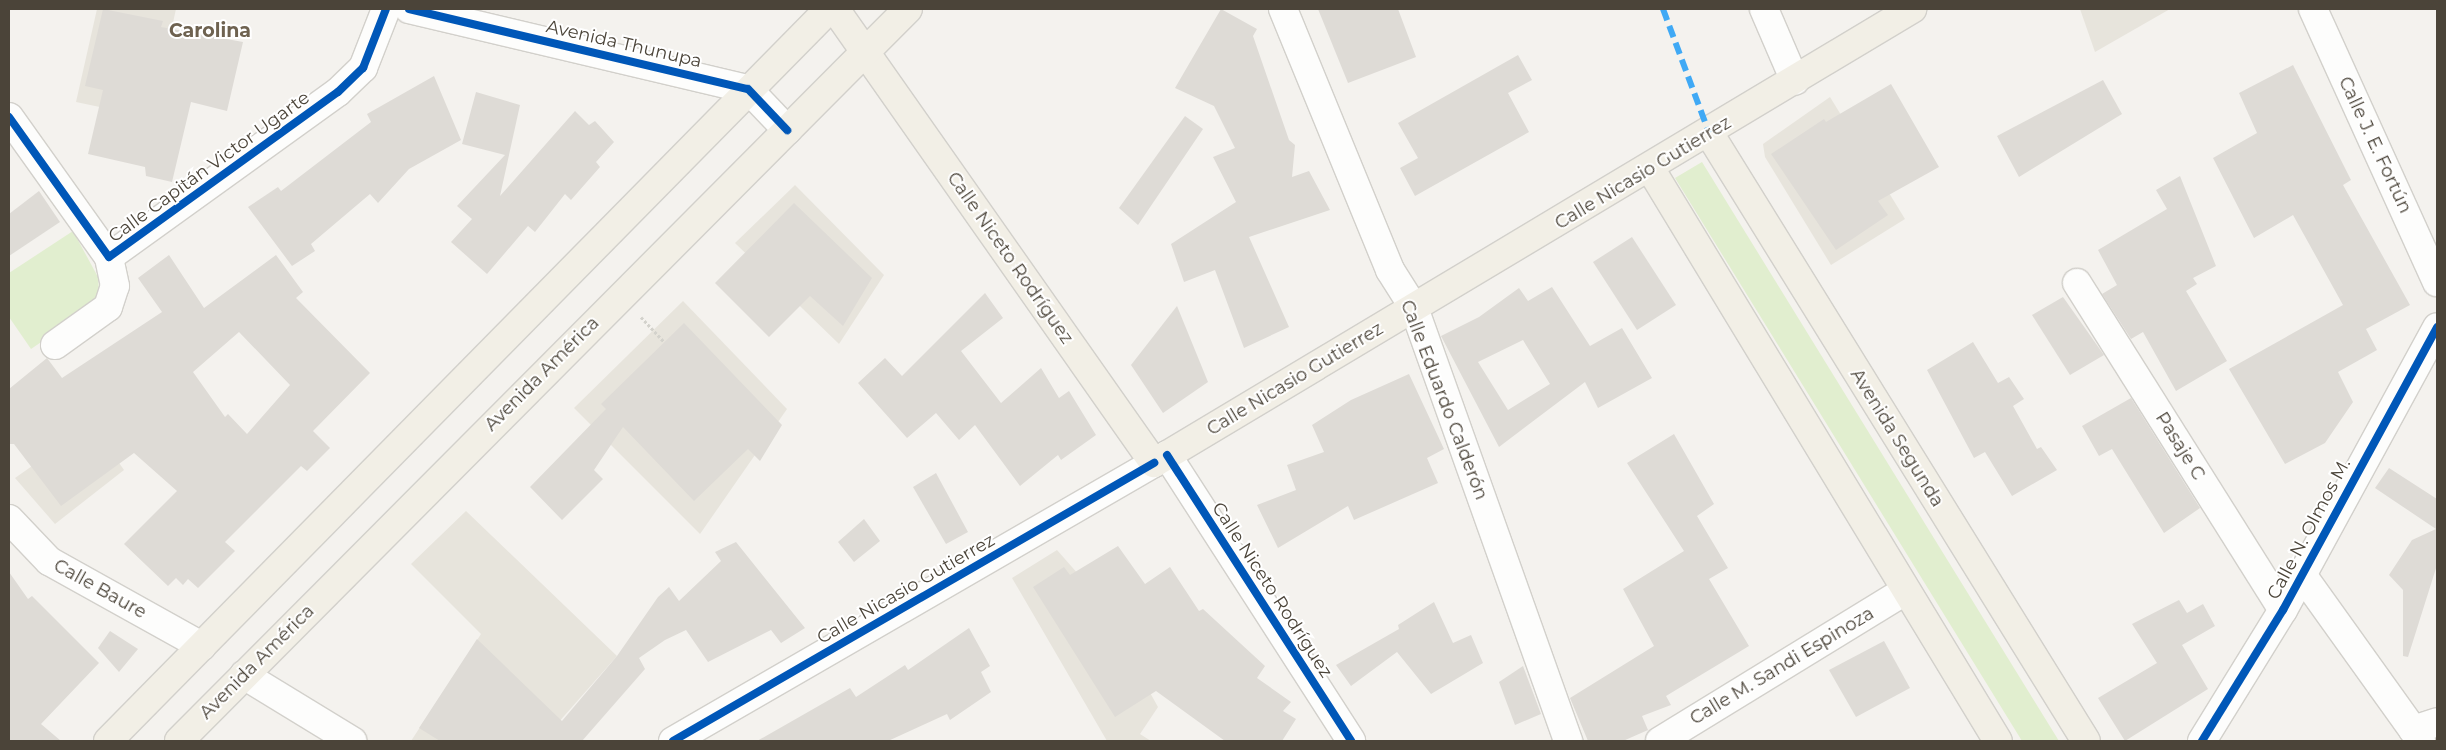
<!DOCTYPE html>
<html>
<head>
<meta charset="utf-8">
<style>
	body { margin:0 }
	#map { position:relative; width:2446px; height:750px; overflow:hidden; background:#f4f2ee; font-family:Montserrat,sans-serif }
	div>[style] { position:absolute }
	.residential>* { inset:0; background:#e7e4dc }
	.green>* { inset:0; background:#e1eecf }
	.building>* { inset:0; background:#dedbd6 }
	.path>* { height:3px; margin-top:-1.5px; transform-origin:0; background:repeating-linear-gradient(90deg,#d3d2cc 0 2.5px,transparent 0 5px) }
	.roads { filter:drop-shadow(1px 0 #d2d0cb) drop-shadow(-1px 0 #d2d0cb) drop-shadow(0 1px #d2d0cb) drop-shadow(0 -1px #d2d0cb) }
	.minor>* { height:28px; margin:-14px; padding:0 14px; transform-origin:14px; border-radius:14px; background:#fdfdfc }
	.major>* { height:28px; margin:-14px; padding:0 14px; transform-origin:14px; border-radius:14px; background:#f2efe6 }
	.quiet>* { height:6px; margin-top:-3px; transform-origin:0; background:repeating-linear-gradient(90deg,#3fa9f5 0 12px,transparent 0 18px) }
	.cycleway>* { height:8px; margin:-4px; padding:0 4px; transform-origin:4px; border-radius:4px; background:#0057b8 }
	span { translate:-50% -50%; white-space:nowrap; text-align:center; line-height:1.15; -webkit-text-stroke:4px #fff; paint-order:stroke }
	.street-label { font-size:18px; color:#4b4439 }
	.neighbourhood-label { font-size:19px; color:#6e6250; font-weight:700 }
	.frame { position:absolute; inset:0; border:10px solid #4b4439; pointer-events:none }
</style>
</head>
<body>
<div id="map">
	<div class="residential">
		<div style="clip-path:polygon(97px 9px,176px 9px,152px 118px,76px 102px)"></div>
		<div style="clip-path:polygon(2080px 9px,2170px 9px,2095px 52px)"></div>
		<div style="clip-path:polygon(1830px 97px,1905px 219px,1831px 265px,1765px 157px,1763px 144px)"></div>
		<div style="clip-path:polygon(795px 185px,884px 275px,839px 344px,735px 243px)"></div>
		<div style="clip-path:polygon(683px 301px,787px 409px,700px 534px,574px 408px)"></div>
		<div style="clip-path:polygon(92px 424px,124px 470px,55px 524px,15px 478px)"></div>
		<div style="clip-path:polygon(466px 511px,617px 656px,542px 741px,411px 741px,481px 634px,411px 564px)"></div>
		<div style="clip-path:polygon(1057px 550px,1094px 592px,1158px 707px,1140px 734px,1151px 741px,1107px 741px,1012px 578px)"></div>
	</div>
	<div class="green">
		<div style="clip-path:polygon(1702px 162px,2059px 741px,2022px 741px,1675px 178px)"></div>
		<div style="clip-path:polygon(73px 231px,98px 277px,99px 291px,94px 306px,31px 349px,9px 317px,9px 273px)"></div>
	</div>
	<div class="building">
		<div style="clip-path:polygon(103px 9px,163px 21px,161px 27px,243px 42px,227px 111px,191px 102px,172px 182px,146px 176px,145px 167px,88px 154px,103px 90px,85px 86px)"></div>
		<div style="clip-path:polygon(1221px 9px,1257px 29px,1253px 36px,1289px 140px,1295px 145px,1292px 177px,1309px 171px,1330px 210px,1249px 237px,1289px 327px,1244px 348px,1215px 270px,1184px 282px,1171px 244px,1236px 202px,1213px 157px,1235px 148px,1214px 106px,1175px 88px)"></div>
		<div style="clip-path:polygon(1318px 9px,1398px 9px,1416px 57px,1348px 83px)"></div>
		<div style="clip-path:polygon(1518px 55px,1532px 80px,1508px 93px,1529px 132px,1415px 196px,1400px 168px,1418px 158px,1398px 123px)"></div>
		<div style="clip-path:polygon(2293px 65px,2351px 180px,2343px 185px,2410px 305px,2366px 329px,2377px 350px,2338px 372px,2353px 402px,2325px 443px,2285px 464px,2229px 369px,2343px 305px,2293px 215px,2254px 238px,2213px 158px,2257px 133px,2239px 93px)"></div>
		<div style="clip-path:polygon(434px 76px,461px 140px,409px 169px,378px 203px,370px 194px,311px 244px,315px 251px,292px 266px,248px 207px,278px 187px,281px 191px,371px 122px,367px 114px)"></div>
		<div style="clip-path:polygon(2103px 80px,2122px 114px,2019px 177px,1997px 136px)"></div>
		<div style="clip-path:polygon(1891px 84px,1939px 167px,1878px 201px,1888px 215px,1836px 250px,1771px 154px,1824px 119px,1826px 122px)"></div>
		<div style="clip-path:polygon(476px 92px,520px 105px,500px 196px,575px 111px,589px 125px,595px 121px,614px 142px,596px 162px,600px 167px,571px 200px,565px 194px,535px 232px,528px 226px,487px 274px,451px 242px,472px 219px,457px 206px,505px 155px,462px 144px)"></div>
		<div style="clip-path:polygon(1185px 116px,1203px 129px,1138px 225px,1119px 208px)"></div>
		<div style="clip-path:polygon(2180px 176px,2216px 266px,2193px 278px,2197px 284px,2186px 291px,2227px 361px,2176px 391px,2143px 332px,2131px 339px,2102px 294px,2117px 285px,2098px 250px,2167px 209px,2156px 190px)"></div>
		<div style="clip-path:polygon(39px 191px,60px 222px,9px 256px,9px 214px)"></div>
		<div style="clip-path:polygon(794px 203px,872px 278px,843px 326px,810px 296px,769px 337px,715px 283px)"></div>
		<div style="clip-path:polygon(1632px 237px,1676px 305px,1637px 330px,1593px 262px)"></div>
		<div style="clip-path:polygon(evenodd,169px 255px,204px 308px,276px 255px,303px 292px,296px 298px,370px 373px,313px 431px,330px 448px,307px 471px,301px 466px,225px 542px,235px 551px,198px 588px,188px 579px,183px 585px,176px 578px,168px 586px,124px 544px,177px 491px,134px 453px,61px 506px,14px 444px,9px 444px,9px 389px,47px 358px,62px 378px,162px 312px,138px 278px,169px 255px,239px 332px,290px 385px,247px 434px,228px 414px,225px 417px,193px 372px,239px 332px)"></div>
		<div style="clip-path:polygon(evenodd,1552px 287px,1590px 346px,1622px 328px,1652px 378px,1598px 408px,1585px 382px,1499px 447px,1441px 336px,1479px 317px,1519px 288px,1528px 301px,1552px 287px,1523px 340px,1550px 384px,1508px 410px,1478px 362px,1523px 340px)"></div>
		<div style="clip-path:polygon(985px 293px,1003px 318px,961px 351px,1001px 403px,1041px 368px,1059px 398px,1069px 391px,1096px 435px,1061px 460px,1058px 455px,1020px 486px,975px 425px,959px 440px,936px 413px,907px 438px,858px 383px,885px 358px,902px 376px)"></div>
		<div style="clip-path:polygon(2063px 297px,2104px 355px,2070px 375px,2032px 315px)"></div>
		<div style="clip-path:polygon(1177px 306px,1208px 382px,1163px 413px,1131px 365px)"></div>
		<div style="clip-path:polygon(684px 323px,782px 425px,760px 461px,748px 449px,694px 501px,623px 427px,594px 470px,603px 479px,562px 520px,530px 487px,606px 409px,601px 404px)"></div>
		<div style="clip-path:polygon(1973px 342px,1998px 383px,2009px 377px,2024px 399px,2013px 406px,2037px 449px,2041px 447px,2057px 470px,2012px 496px,1985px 452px,1974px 458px,1927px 370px)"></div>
		<div style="clip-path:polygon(1409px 374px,1444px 449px,1427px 458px,1438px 483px,1354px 520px,1348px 506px,1278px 548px,1257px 505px,1296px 490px,1287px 465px,1324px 452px,1312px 425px,1351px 400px)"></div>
		<div style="clip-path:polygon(2131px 398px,2200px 508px,2164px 533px,2112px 449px,2099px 456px,2082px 426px)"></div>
		<div style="clip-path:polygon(1674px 434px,1714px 504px,1697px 516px,1728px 568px,1709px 579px,1749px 646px,1666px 696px,1671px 705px,1642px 716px,1648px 730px,1623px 741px,1588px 741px,1570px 698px,1654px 646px,1623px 589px,1684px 551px,1627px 463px)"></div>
		<div style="clip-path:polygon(2389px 468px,2437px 499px,2437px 565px,2408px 657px,2403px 656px,2403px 590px,2389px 575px,2412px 540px,2436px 529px,2375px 488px)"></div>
		<div style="clip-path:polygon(936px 473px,968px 532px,946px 544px,913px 487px)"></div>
		<div style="clip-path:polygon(864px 519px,880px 541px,854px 562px,838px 542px)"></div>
		<div style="clip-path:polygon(736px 542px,805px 628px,781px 643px,771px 630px,708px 662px,686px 630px,665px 640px,639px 658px,645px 669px,582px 741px,440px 741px,419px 728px,477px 639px,562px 721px,617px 656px,658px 597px,669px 587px,679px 601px,721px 561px,715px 552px)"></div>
		<div style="clip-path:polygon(1118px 546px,1145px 584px,1170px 567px,1199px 611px,1203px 609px,1265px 666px,1257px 678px,1291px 702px,1283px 711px,1296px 719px,1282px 741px,1225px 741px,1156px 691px,1115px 717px,1033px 587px,1064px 567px,1070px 575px)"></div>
		<div style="clip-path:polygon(9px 572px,28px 599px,32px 596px,99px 663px,41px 724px,61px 741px,9px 741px)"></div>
		<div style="clip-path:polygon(2179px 600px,2187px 613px,2203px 604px,2215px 626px,2182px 645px,2208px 689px,2125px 741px,2098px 698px,2157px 663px,2132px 624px)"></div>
		<div style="clip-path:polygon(1434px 602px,1453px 643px,1471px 635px,1483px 663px,1431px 694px,1397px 652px,1351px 686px,1336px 665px,1399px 629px,1398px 625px)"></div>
		<div style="clip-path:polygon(969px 628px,990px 666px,981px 672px,991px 692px,950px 720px,947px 714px,888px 741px,757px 741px,850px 688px,856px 697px,905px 665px,908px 670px)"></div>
		<div style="clip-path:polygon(110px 631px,138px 649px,119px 672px,98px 648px)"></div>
		<div style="clip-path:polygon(1884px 641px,1910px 688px,1856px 717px,1829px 670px)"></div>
		<div style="clip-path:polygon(1523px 666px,1541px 714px,1515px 725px,1499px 682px)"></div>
	</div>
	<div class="path">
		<div style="left:641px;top:317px;width:34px;rotate:47deg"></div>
	</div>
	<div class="roads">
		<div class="minor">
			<div style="left:409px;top:9px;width:348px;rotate:13.3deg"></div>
			<div style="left:748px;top:89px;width:57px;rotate:46.4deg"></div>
			<div style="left:1283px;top:9px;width:282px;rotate:67.7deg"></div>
			<div style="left:1390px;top:270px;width:45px;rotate:57.7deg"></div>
			<div style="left:1414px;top:308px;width:460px;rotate:70.4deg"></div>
			<div style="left:1764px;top:9px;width:78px;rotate:66.7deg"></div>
			<div style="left:2313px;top:9px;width:300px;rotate:65.6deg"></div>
			<div style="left:9px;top:117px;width:172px;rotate:54.5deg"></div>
			<div style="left:109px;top:257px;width:282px;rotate:-35.8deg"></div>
			<div style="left:338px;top:92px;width:35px;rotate:-44deg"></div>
			<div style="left:363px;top:68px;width:63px;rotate:-68.7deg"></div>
			<div style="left:2077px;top:283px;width:386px;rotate:57.8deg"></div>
			<div style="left:55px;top:345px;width:65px;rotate:-35.6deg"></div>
			<div style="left:108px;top:307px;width:22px;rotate:-72deg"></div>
			<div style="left:115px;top:286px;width:30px;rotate:-102deg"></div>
			<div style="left:1167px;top:455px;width:340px;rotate:57.2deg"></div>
			<div style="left:9px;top:519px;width:58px;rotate:46.4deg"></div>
			<div style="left:49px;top:561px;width:175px;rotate:29.1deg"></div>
			<div style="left:2300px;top:572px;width:208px;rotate:54.4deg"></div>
			<div style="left:244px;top:675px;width:127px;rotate:31.4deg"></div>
			<div style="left:2413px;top:730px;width:25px;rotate:-18deg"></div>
			<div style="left:673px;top:741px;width:556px;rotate:-30.03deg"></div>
			<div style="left:1660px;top:741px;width:287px;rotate:-31.5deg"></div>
			<div style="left:2202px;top:741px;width:154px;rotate:-58.3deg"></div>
			<div style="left:2283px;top:610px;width:322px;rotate:-61.4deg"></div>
		</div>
		<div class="major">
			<div style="left:835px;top:9px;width:555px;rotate:54.91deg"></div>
			<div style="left:1154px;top:463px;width:884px;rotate:-30.92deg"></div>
			<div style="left:1709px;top:133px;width:715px;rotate:58.2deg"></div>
			<div style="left:1650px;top:168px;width:670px;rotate:58.73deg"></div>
			<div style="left:108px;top:741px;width:1027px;rotate:-45.43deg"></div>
			<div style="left:179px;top:741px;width:1033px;rotate:-45.12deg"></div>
		</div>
	</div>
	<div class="quiet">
		<div style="left:1663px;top:9px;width:132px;rotate:69.6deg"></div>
	</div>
	<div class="cycleway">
		<div style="left:409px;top:9px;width:348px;rotate:13.3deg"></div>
		<div style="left:748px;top:89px;width:57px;rotate:46.4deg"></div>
		<div style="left:9px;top:117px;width:172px;rotate:54.5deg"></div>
		<div style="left:109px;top:257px;width:282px;rotate:-35.8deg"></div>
		<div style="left:338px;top:92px;width:35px;rotate:-44deg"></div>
		<div style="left:363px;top:68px;width:63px;rotate:-68.7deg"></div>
		<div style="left:1167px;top:455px;width:340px;rotate:57.2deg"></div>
		<div style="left:673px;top:741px;width:556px;rotate:-30.03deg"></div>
		<div style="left:2202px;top:741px;width:154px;rotate:-58.3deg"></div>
		<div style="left:2283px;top:610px;width:322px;rotate:-61.4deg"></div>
	</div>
	<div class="street-label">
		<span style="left:624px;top:44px;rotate:13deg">Avenida Thunupa</span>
		<span style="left:2375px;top:145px;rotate:65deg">Calle J. E. Fortún</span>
		<span style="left:209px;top:167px;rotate:-36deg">Calle Capitán Victor Ugarte</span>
		<span style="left:1643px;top:173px;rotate:-31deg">Calle Nicasio Gutierrez</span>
		<span style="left:1010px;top:258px;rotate:55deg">Calle Niceto Rodríguez</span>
		<span style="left:542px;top:374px;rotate:-45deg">Avenida América</span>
		<span style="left:1295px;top:379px;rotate:-31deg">Calle Nicasio Gutierrez</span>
		<span style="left:1444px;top:400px;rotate:69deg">Calle Eduardo Calderón</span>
		<span style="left:1897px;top:438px;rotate:58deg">Avenida Segunda</span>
		<span style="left:2180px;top:446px;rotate:58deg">Pasaje C</span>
		<span style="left:2309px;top:529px;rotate:-62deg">Calle N. Olmos M.</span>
		<span style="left:100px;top:589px;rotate:29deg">Calle Baure</span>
		<span style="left:906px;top:589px;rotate:-30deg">Calle Nicasio Gutierrez</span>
		<span style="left:1272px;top:590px;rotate:57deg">Calle Niceto Rodríguez</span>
		<span style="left:257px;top:662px;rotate:-45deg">Avenida América</span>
		<span style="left:1782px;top:666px;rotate:-31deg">Calle M. Sandi Espinoza</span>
	</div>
	<div class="neighbourhood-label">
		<span style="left:210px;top:31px">Carolina</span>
	</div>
	<div class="frame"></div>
</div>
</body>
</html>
